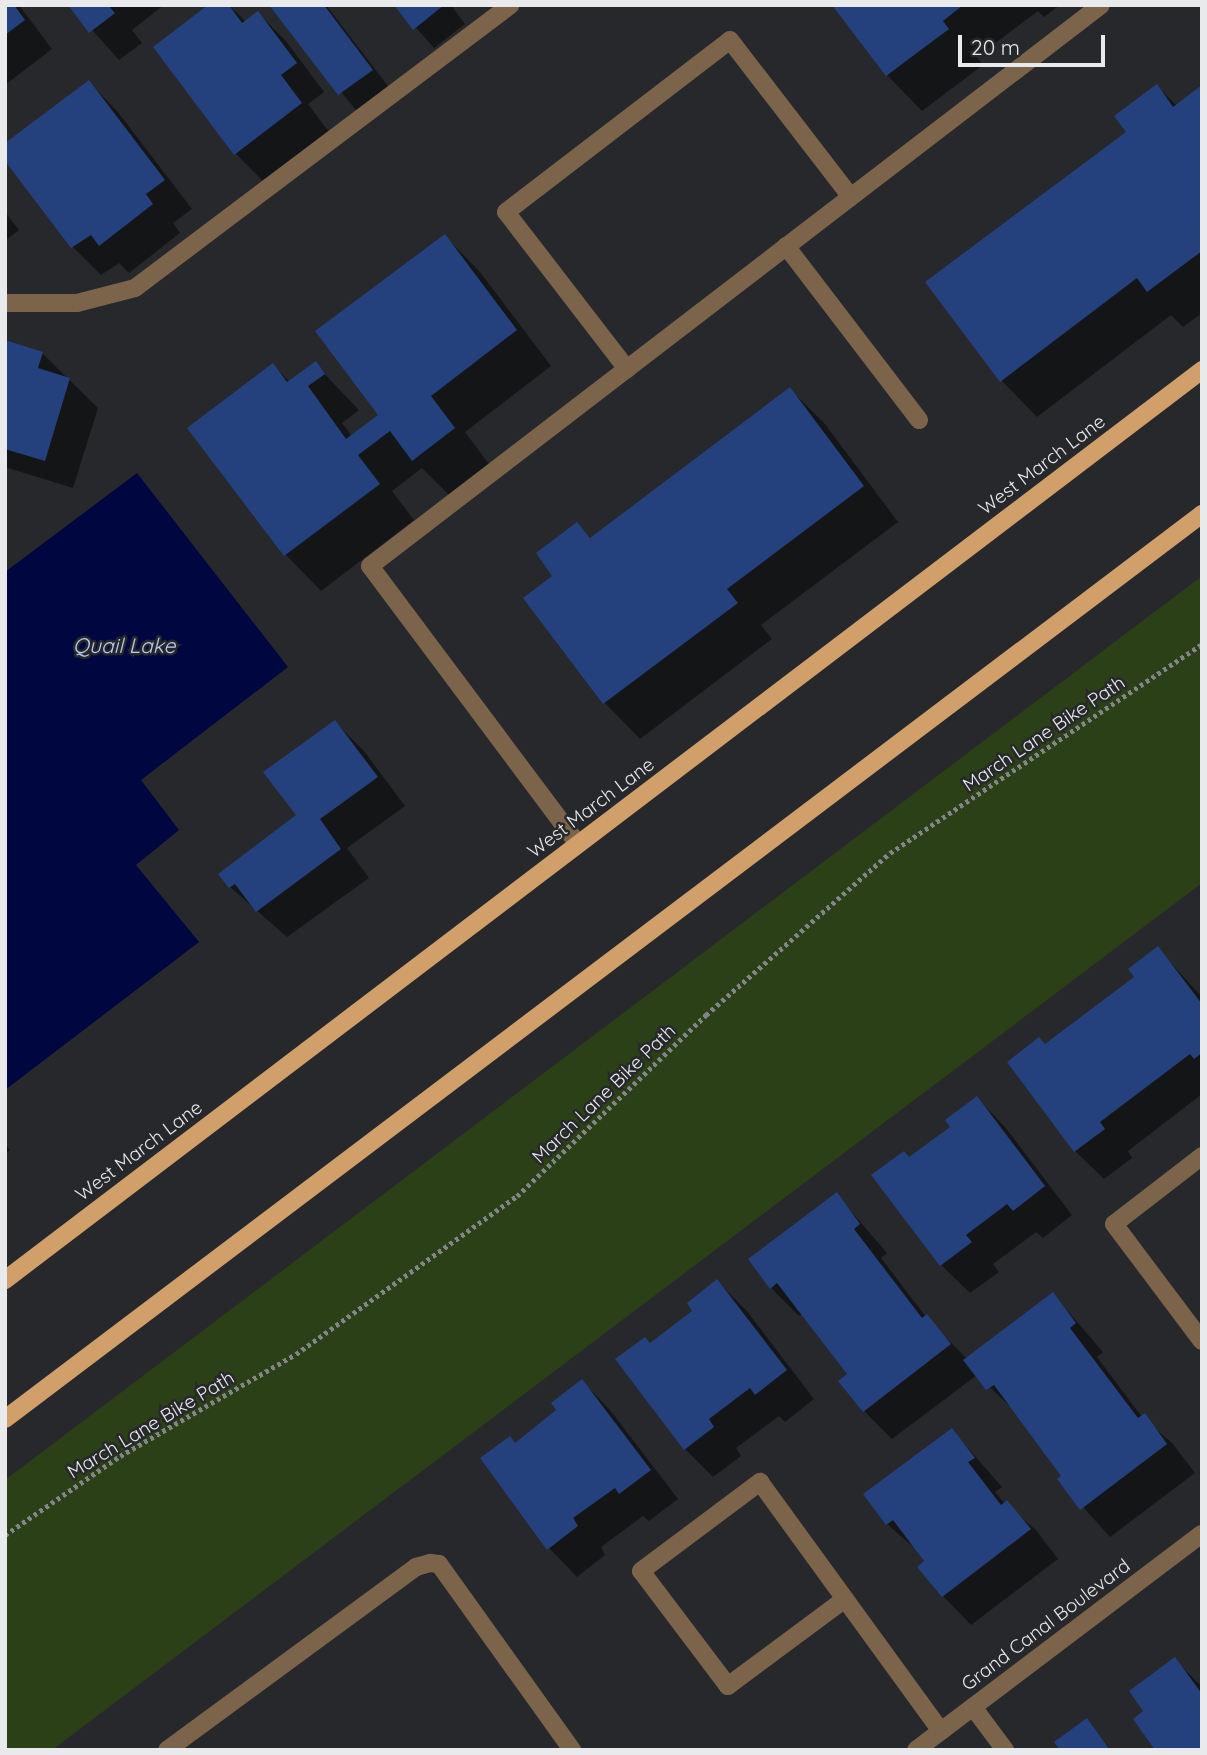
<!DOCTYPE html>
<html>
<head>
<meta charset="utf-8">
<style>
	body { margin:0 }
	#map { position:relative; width:1207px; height:1755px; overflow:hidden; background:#26282b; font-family:Quicksand,sans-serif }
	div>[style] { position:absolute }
	.green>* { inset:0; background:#2c4018 }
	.water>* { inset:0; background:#000740 }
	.shadow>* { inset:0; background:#0007 }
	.building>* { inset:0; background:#25417d }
	.path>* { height:4.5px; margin-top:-2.25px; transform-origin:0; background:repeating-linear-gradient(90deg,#838588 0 3.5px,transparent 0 7px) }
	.minor>* { height:18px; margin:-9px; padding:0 9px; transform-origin:9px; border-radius:9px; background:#7c644b }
	.major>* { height:18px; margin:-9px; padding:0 9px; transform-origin:9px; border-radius:9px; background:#d19f6a }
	span { translate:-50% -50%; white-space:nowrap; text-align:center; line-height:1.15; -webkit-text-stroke:5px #26282b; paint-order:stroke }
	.street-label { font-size:19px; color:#e8eaec }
	.water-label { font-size:21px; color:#baccf0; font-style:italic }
	.frame { position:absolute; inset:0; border:7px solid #e8eaec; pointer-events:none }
	.scale { position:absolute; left:958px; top:35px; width:147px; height:32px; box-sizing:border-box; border:4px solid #e8eaec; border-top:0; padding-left:9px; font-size:21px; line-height:24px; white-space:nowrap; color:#e8eaec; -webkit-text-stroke:5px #26282b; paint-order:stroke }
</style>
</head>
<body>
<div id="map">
	<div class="green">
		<div style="clip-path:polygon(1202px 576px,1202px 883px,52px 1750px,5px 1750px,5px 1480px)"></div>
	</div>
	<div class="water">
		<div style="clip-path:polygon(137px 473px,288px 667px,141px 780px,179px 830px,136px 865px,199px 942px,5px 1090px,5px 572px)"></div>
	</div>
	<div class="shadow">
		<div style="clip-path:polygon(5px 5px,19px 5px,52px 49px,5px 85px)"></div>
		<div style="clip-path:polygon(70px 5px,164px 5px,132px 30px,142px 43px,119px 60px)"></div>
		<div style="clip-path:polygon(229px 5px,246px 22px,258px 13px,286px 41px,324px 92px,308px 104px,329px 132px,264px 182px,236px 154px,156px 47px)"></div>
		<div style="clip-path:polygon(271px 5px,326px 5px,391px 90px,359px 114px)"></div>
		<div style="clip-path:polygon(396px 5px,451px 5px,465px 24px,434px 48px)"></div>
		<div style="clip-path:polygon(834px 5px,1060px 5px,1044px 17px,1038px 11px,977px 57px,983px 65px,922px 111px,887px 75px)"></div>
		<div style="clip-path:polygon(89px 82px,117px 111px,192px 209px,173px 223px,180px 233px,129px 273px,119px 263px,101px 275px,73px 247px,5px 158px)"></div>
		<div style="clip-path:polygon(1157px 86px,1177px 106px,1202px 87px,1202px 313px,1183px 327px,1171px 315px,1037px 417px,1002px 381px,928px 283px,1128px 133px)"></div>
		<div style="clip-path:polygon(5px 212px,19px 230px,5px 241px)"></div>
		<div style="clip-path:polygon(445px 236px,480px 272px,551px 366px,465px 432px,489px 464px,449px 495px,422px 468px,392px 491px,414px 520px,321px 591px,286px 555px,190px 428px,273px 365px,290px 382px,315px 364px,359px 410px,342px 423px,352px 436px,381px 415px)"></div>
		<div style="clip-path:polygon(5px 342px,42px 353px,98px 408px,73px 488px,5px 467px)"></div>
		<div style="clip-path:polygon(790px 389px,825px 424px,898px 522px,761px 625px,772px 639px,640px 739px,605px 703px,525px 598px,554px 576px,577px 524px,591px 539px)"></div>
		<div style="clip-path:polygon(335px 722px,364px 751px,405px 806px,347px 848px,369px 878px,287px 937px,230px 887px,298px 816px)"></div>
		<div style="clip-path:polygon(1157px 948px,1202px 997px,1202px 1094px,1128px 1151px,1132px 1158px,1104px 1179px,1075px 1151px,1046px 1046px,1137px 977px)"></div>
		<div style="clip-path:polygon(977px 1098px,1005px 1127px,1072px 1215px,1043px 1238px,1036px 1232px,993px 1264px,999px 1272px,970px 1293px,941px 1265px,874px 1176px,909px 1159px,952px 1127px)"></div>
		<div style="clip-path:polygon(5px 1144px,10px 1150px,5px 1154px)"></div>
		<div style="clip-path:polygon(837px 1195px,887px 1253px,881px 1258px,926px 1317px,967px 1359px,1053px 1294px,1103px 1352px,1097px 1357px,1142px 1417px,1173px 1444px,1195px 1473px,1110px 1537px,1059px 1480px,1064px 1476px,1019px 1415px,977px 1375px,892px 1439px,864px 1411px,849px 1374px,803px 1313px,799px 1316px,771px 1288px)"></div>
		<div style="clip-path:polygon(717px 1281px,746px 1310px,814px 1399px,785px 1422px,779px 1416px,736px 1448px,741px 1456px,713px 1477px,685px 1449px,695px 1311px)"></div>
		<div style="clip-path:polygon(582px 1381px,610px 1410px,678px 1499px,649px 1521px,643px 1516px,601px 1547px,605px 1555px,577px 1577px,549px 1548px,516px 1444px,558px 1411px)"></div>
		<div style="clip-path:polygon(952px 1430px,1002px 1487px,995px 1492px,1005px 1504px,1036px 1530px,1058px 1559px,971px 1625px,943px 1596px,918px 1551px,887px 1524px)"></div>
		<div style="clip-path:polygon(1175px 1660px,1202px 1687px,1202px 1750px,1145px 1712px)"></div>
		<div style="clip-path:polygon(1087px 1720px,1111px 1750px,1062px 1750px)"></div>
	</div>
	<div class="building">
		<div style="clip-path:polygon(5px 5px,14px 5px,25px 20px,5px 35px)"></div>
		<div style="clip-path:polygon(68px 5px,108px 5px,115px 13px,89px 33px)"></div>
		<div style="clip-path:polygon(208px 5px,229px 5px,242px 23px,258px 11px,297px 63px,281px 75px,302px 103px,234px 155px,153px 47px)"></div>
		<div style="clip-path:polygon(269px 5px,324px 5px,373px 70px,338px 95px)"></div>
		<div style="clip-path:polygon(394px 5px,444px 5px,413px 30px)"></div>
		<div style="clip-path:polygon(832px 5px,963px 5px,943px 21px,949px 29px,886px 76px)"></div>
		<div style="clip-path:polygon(89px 80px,165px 180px,146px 194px,153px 204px,99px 246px,91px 235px,71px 248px,5px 161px,5px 143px)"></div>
		<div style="clip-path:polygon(1157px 84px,1173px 107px,1202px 85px,1202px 251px,1147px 292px,1137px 278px,1000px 382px,925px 282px,1126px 132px,1114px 116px)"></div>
		<div style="clip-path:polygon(445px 234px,517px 330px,431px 396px,455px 428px,412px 461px,390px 431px,358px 455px,380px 484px,284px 556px,187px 428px,273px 363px,287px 382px,316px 361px,325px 374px,308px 386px,346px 439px,378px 415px,315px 331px)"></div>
		<div style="clip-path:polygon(5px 340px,43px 352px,38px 368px,70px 378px,45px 461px,5px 449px)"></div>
		<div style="clip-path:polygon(790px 387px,864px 486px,727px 589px,738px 603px,603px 704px,523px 598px,552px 576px,536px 553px,577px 522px,590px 538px)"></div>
		<div style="clip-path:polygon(335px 720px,378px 777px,320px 819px,341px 849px,256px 912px,235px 884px,229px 888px,218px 874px,296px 815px,263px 772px)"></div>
		<div style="clip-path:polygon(1158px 946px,1202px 1004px,1202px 1053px,1194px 1059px,1190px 1054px,1100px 1122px,1105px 1129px,1074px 1152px,1007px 1062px,1039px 1037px,1045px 1044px,1134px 977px,1128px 969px)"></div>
		<div style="clip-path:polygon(977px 1096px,1045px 1186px,1013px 1211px,1007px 1204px,966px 1235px,972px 1242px,940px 1266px,871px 1175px,904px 1151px,909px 1157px,950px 1127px,945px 1120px)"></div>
		<div style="clip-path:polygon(837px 1192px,860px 1224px,854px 1229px,922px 1318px,927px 1314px,951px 1344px,863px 1412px,838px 1381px,847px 1374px,777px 1283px,770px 1289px,748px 1259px)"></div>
		<div style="clip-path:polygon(717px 1279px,787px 1370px,755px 1395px,750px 1388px,709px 1419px,714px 1427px,684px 1450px,615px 1359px,645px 1337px,650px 1343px,692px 1311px,687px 1303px)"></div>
		<div style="clip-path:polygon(1053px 1292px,1076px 1323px,1070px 1328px,1138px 1418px,1145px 1413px,1167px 1444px,1080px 1510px,1057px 1479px,1061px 1476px,994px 1385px,986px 1390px,963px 1360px)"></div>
		<div style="clip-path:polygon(582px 1379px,651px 1470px,619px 1494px,615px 1488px,573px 1518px,578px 1526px,547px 1550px,480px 1458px,510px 1436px,515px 1443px,556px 1410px,551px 1403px)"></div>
		<div style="clip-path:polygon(952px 1428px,975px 1458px,968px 1462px,1001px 1505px,1007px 1500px,1031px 1529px,942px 1597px,917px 1567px,924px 1561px,893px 1520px,886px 1525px,863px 1494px)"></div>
		<div style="clip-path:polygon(1175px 1657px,1202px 1694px,1202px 1750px,1155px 1750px,1133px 1719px,1143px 1711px,1129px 1691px)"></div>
		<div style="clip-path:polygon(1087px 1718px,1110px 1750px,1060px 1750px,1054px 1742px)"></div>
	</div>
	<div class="path">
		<div style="left:5px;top:1535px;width:140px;rotate:-34.5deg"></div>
		<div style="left:120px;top:1456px;width:203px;rotate:-30.1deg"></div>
		<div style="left:296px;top:1354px;width:272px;rotate:-35.6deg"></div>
		<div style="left:517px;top:1196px;width:262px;rotate:-43.8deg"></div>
		<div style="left:706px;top:1015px;width:245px;rotate:-41.4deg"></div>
		<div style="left:890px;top:853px;width:376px;rotate:-33.8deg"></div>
	</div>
	<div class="minor">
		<div style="left:786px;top:246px;width:219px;rotate:52.6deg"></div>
		<div style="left:5px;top:303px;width:72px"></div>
		<div style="left:77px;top:303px;width:60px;rotate:-14.5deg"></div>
		<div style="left:135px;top:288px;width:470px;rotate:-37deg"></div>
		<div style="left:627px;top:369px;width:198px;rotate:-127.6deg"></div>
		<div style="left:506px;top:212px;width:282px;rotate:-37.5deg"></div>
		<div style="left:730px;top:40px;width:198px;rotate:52.4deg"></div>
		<div style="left:578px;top:844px;width:347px;rotate:-126.8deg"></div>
		<div style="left:370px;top:566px;width:921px;rotate:-37.5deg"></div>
		<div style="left:1202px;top:1156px;width:111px;rotate:142.3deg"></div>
		<div style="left:1114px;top:1224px;width:146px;rotate:53.1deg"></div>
		<div style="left:845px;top:1599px;width:146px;rotate:143.4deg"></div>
		<div style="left:728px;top:1686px;width:144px;rotate:-127.1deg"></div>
		<div style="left:641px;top:1571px;width:149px;rotate:-36.8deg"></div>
		<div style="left:760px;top:1482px;width:308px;rotate:54deg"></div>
		<div style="left:973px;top:1707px;width:54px;rotate:53.3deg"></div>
		<div style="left:167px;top:1750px;width:309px;rotate:-36.3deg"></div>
		<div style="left:416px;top:1567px;width:15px;rotate:-16deg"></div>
		<div style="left:430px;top:1563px;width:9px;rotate:6deg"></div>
		<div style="left:439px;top:1564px;width:229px;rotate:54.4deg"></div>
		<div style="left:916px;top:1750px;width:358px;rotate:-37.1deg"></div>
	</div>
	<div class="major">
		<div style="left:5px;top:1280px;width:1504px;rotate:-37.24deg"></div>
		<div style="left:5px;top:1419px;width:1501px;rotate:-37.09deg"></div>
	</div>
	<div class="street-label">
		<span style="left:1042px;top:465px;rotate:-37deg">West March Lane</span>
		<span style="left:1044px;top:734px;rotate:-34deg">March Lane Bike Path</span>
		<span style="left:591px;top:808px;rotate:-37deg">West March Lane</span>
		<span style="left:604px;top:1094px;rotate:-44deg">March Lane Bike Path</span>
		<span style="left:139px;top:1151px;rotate:-37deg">West March Lane</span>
		<span style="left:151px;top:1425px;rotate:-31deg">March Lane Bike Path</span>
		<span style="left:1046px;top:1625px;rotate:-37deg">Grand Canal Boulevard</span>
	</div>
	<div class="water-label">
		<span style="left:124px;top:645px">Quail Lake</span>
	</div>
	<div class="frame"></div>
	<div class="scale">20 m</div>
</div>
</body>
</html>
